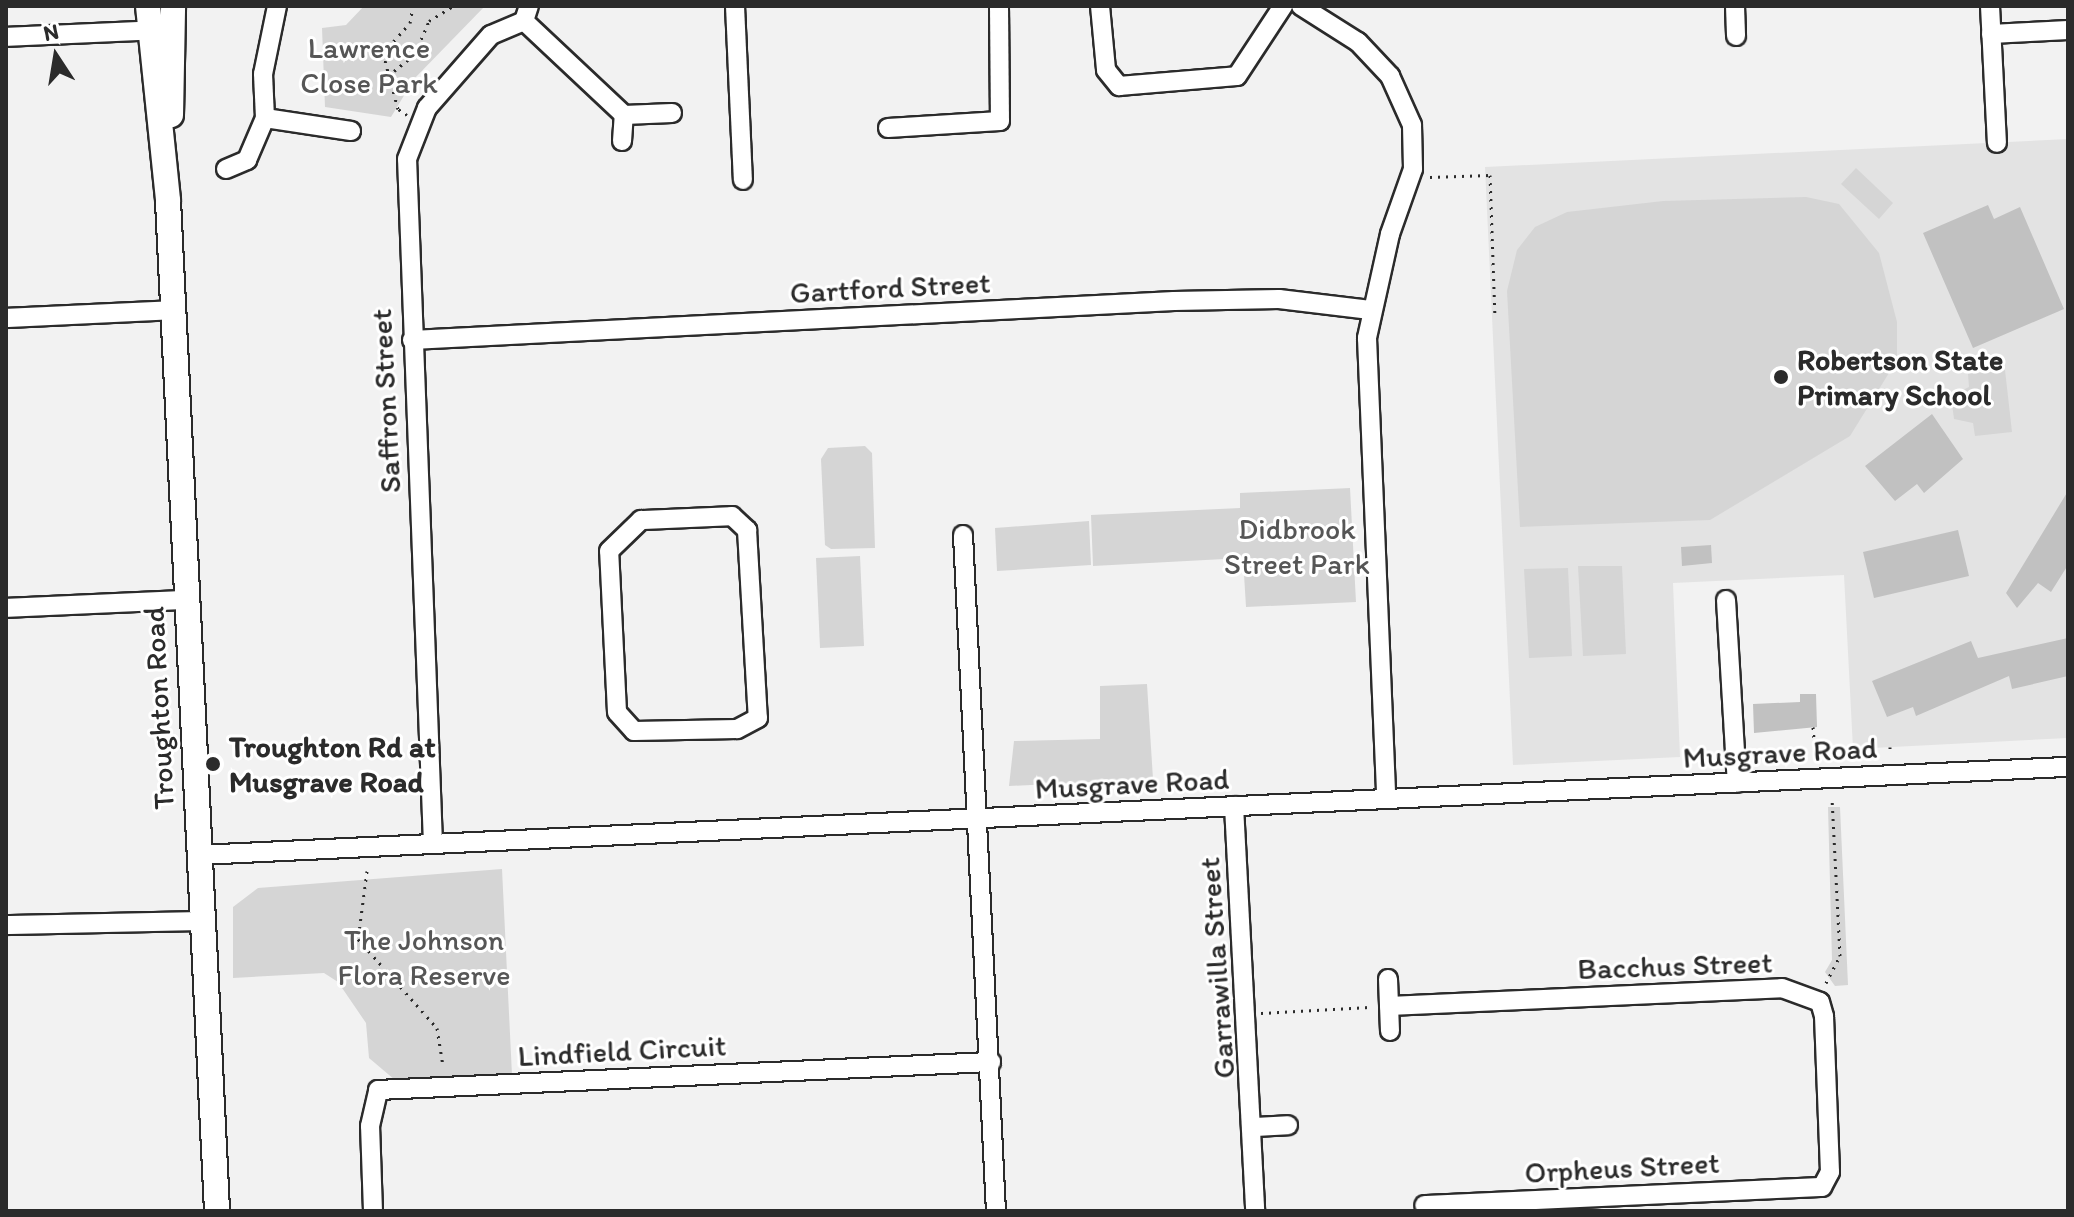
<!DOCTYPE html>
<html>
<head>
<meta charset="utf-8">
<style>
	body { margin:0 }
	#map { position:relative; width:2074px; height:1217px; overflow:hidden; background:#f2f2f2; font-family:Itim,sans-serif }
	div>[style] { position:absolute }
	.built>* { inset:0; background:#e3e3e3 }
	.green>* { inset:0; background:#d5d5d5 }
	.building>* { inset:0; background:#c1c1c1 }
	.path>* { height:3px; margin-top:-1.5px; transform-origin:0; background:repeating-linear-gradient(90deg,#2b2b2b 0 2px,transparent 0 8px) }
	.roads { filter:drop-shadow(2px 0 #2b2b2b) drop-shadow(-2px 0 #2b2b2b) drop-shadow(0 2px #2b2b2b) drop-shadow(0 -2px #2b2b2b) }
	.minor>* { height:18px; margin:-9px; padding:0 9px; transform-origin:9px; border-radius:9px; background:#fff }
	.major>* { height:24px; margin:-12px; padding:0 12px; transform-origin:12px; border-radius:12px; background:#fff }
	.dots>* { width:22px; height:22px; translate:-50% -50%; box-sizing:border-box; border:4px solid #fff; border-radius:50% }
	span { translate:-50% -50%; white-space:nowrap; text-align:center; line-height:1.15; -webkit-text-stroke:6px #fff; paint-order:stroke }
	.park-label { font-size:30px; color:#565656 }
	.street-label { font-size:30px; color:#2b2b2b }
	.poi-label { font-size:30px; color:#2b2b2b; font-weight:700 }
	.left { translate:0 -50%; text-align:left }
	.frame { position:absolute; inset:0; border:8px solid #2b2b2b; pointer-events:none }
	.north { position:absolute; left:16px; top:16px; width:80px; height:80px; -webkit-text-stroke:6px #fff; paint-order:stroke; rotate:348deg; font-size:22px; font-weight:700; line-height:32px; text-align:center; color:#2b2b2b }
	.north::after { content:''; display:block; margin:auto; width:28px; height:36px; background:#2b2b2b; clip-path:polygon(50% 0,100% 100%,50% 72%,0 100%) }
</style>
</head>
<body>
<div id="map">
	<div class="built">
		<div style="clip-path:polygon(2068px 139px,2068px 738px,1853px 749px,1844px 575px,1673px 583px,1680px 757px,1513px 765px,1485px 167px)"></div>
	</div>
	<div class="green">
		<div style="clip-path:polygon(364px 6px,485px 6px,414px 79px,391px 117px,325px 107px,322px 28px,346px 25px)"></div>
		<div style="clip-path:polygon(1856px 168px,1893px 203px,1879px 219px,1841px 184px)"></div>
		<div style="clip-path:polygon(1806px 197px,1839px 204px,1879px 253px,1897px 322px,1897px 360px,1850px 436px,1710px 520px,1520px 527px,1507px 291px,1517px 250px,1535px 227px,1567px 212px,1663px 201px)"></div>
		<div style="clip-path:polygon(2005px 370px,2012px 432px,1975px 436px,1973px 423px,1954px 419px,1951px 396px,1969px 387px,1968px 374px)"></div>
		<div style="clip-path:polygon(865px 446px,872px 453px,875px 548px,831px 549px,825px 545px,821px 459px,828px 448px)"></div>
		<div style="clip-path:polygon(1350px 488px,1356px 602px,1246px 607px,1243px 558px,1093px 566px,1091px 515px,1240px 508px,1240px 493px)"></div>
		<div style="clip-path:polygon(1089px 521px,1091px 565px,997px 571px,995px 528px)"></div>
		<div style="clip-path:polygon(860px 556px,864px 646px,820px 648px,816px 558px)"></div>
		<div style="clip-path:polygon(1578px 566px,1622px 566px,1626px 654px,1583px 656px)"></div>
		<div style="clip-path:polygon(1568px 568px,1572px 656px,1529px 658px,1524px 569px)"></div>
		<div style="clip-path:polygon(1147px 684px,1153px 779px,1009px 786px,1014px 741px,1100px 739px,1100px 686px)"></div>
		<div style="clip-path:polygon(1828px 807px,1840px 807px,1848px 985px,1835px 986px,1825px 972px,1832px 960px)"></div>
		<div style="clip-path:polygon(502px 869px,512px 1075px,395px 1080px,369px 1058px,366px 1023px,338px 982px,324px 973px,233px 978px,233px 907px,258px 888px)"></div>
	</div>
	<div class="building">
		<div style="clip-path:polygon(1988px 205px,1994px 219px,2020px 207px,2064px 309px,1973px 348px,1923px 233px)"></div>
		<div style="clip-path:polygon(1932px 414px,1963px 459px,1924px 493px,1917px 484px,1895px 501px,1865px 466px)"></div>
		<div style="clip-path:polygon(2068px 491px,2068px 565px,2051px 592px,2038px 583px,2017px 608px,2006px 593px)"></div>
		<div style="clip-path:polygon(1958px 530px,1969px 576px,1874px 598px,1863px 552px)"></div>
		<div style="clip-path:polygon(1711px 545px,1712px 563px,1682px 566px,1681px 547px)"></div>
		<div style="clip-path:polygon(2068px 638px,2068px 676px,2012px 689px,2009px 676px,1916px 716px,1913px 707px,1887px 717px,1872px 681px,1971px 641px,1978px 658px)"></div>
		<div style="clip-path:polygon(1800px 694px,1816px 694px,1817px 727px,1754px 733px,1753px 704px,1800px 702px)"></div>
	</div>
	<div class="path">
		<div style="left:394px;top:71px;width:27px;rotate:-39deg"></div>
		<div style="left:415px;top:54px;width:36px;rotate:-67deg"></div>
		<div style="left:429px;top:21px;width:28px;rotate:-32deg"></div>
		<div style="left:407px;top:115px;width:11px;rotate:-146deg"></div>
		<div style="left:398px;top:109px;width:58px;rotate:-105deg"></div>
		<div style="left:383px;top:53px;width:40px;rotate:-48deg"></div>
		<div style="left:410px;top:23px;width:17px;rotate:-80deg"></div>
		<div style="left:1430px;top:177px;width:60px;rotate:-1.9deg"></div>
		<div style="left:1490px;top:175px;width:142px;rotate:88deg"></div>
		<div style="left:1813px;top:727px;width:23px;rotate:85deg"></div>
		<div style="left:1890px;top:747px;width:6px;rotate:90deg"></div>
		<div style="left:367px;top:871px;width:69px;rotate:97.5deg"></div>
		<div style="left:358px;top:939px;width:119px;rotate:48.4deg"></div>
		<div style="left:437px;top:1028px;width:39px;rotate:81deg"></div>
		<div style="left:1826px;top:983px;width:30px;rotate:-63deg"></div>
		<div style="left:1840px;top:956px;width:157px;rotate:-92.9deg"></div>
		<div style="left:1261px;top:1013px;width:109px;rotate:-3.2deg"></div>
	</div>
	<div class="roads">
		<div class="minor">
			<div style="left:277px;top:6px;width:69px;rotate:101.6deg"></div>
			<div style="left:263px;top:74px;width:44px;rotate:87.4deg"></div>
			<div style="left:265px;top:118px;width:87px;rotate:8.6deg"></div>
			<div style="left:735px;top:6px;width:174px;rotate:87.4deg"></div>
			<div style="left:1100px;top:6px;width:64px;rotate:84.6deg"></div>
			<div style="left:1106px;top:70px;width:21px;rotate:51deg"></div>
			<div style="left:1119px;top:86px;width:118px;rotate:-4.8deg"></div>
			<div style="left:1237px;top:76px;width:84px;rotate:-56.7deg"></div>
			<div style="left:1301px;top:6px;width:67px;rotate:32.3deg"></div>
			<div style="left:1358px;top:42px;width:47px;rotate:46.7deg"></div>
			<div style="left:1390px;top:76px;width:54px;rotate:65.8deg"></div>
			<div style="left:1412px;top:125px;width:44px;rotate:88.7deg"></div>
			<div style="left:1413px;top:169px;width:69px;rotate:109.5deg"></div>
			<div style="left:1390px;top:234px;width:107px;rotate:102.5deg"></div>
			<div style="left:1367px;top:338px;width:461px;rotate:87.6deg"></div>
			<div style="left:1735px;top:6px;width:30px;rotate:88deg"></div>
			<div style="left:1990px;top:6px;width:137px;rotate:87.1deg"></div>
			<div style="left:524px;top:21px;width:137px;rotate:43.2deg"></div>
			<div style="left:1991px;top:34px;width:77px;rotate:-3deg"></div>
			<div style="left:6px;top:37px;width:157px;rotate:-2.6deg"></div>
			<div style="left:888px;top:128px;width:112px;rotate:-3.6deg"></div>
			<div style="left:1000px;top:121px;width:115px;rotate:-90.5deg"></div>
			<div style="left:622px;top:141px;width:26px;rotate:-86deg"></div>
			<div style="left:624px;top:115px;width:48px;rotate:-2.4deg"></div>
			<div style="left:226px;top:169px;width:23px;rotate:-23deg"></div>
			<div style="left:247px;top:160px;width:46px;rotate:-66.8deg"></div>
			<div style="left:6px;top:318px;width:167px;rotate:-2.7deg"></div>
			<div style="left:412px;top:340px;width:763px;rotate:-2.93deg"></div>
			<div style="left:1174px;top:301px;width:105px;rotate:-1.1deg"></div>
			<div style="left:1279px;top:299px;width:92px;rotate:6.9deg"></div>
			<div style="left:732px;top:516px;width:21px;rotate:43deg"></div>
			<div style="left:747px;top:530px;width:188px;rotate:86.7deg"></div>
			<div style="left:758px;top:718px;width:24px;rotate:152deg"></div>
			<div style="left:737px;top:729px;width:103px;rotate:178.9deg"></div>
			<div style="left:634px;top:731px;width:25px;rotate:-132deg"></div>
			<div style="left:617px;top:712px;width:161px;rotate:-92.8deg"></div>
			<div style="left:609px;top:551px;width:45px;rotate:-44.1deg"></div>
			<div style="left:641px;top:520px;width:91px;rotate:-2.5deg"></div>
			<div style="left:963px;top:535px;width:677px;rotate:87.21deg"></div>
			<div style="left:1726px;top:600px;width:183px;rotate:86.6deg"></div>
			<div style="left:6px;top:608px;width:179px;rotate:-2.6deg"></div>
			<div style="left:1234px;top:806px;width:406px;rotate:87deg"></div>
			<div style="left:433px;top:844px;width:685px;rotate:-92.17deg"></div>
			<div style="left:407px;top:159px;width:55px;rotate:-68.6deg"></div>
			<div style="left:427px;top:108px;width:97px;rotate:-48.8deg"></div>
			<div style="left:491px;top:35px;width:36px;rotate:-23deg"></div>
			<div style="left:524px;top:21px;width:16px;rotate:-72deg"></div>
			<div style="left:199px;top:855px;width:1871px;rotate:-2.7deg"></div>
			<div style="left:6px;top:925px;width:198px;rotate:-1.2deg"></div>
			<div style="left:1388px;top:979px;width:52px;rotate:87.8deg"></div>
			<div style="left:1389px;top:1006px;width:393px;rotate:-2.6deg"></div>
			<div style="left:1782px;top:988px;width:40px;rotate:20.2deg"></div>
			<div style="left:1820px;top:1002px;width:15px;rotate:74deg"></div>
			<div style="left:1824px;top:1016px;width:156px;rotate:87.8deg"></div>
			<div style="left:1830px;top:1172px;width:17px;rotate:118deg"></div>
			<div style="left:1822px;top:1187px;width:398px;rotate:177.4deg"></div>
			<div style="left:1255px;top:1127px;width:33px;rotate:-3deg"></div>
			<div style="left:373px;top:1211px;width:85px;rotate:-92deg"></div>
			<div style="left:370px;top:1126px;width:37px;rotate:-77deg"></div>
			<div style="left:378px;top:1090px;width:614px;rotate:-2.62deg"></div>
		</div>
		<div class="major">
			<div style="left:148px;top:6px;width:196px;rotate:84.1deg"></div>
			<div style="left:168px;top:201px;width:1011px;rotate:87.22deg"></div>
			<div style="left:171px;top:115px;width:109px;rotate:-88.9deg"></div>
		</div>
	</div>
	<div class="dots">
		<div style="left:1781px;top:377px;background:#2b2b2b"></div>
		<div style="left:213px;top:764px;background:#2b2b2b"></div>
	</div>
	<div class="park-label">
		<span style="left:369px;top:65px">Lawrence<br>Close Park</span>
		<span style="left:1297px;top:546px">Didbrook<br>Street Park</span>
		<span style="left:424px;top:957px">The Johnson<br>Flora Reserve</span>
	</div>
	<div class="street-label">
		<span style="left:890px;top:288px;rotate:-3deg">Gartford Street</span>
		<span style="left:386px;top:401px;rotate:-93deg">Saffron Street</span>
		<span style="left:159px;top:708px;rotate:-93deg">Troughton Road</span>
		<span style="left:1780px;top:753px;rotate:-3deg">Musgrave Road</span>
		<span style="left:1132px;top:784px;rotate:-3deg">Musgrave Road</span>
		<span style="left:1675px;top:966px;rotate:-2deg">Bacchus Street</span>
		<span style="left:1217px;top:968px;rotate:-94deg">Garrawilla Street</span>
		<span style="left:622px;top:1051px;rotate:-3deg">Lindfield Circuit</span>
		<span style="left:1622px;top:1168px;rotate:-3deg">Orpheus Street</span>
	</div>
	<div class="poi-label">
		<span class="left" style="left:1797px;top:377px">Robertson State<br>Primary School</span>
		<span class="left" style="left:229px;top:764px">Troughton Rd at<br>Musgrave Road</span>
	</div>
	<div class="frame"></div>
	<div class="north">N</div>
</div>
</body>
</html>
